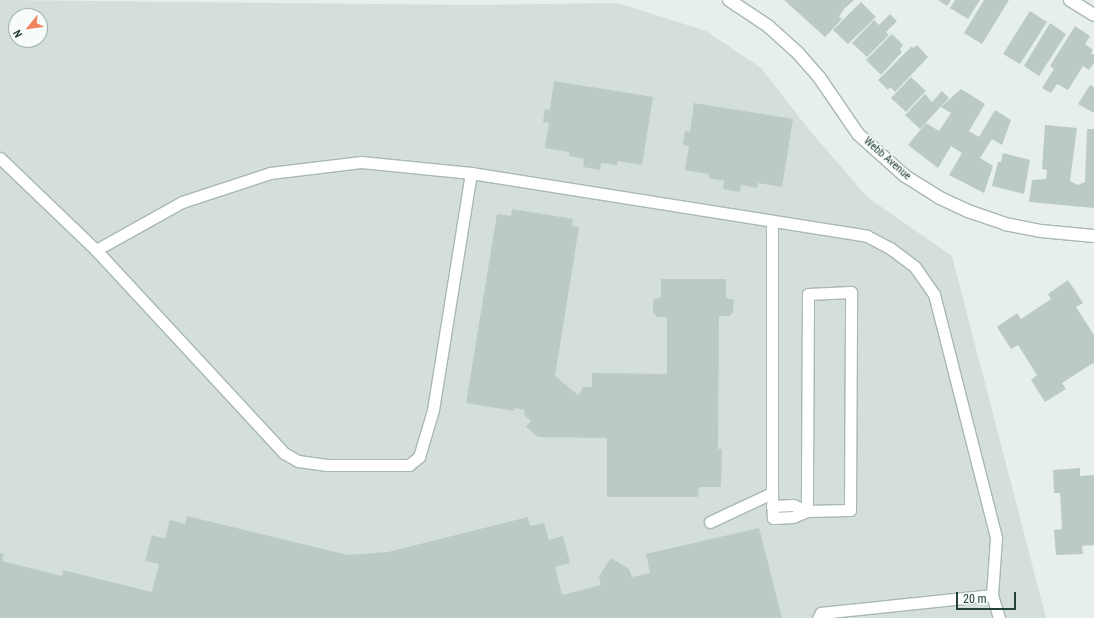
<!DOCTYPE html>
<html>
<head>
<meta charset="utf-8">
<style>
	body { margin:0 }
	#map { position:relative; width:1094px; height:618px; overflow:hidden; background:#e6efeb; font-family:"Roboto Condensed",sans-serif }
	div>[style] { position:absolute }
	.built>* { inset:0; background:#d4dfda }
	.building>* { inset:0; background:#bbcac4 }
	.roads { filter:drop-shadow(1px 0 #a8b8b2) drop-shadow(-1px 0 #a8b8b2) drop-shadow(0 1px #a8b8b2) drop-shadow(0 -1px #a8b8b2) }
	.service>* { height:11px; margin:-5.5px; padding:0 5.5px; transform-origin:5.5px; border-radius:5.5px; background:#fff }
	.minor>* { height:12px; margin:-6px; padding:0 6px; transform-origin:6px; border-radius:6px; background:#fff }
	span { translate:-50% -50%; white-space:nowrap; text-align:center; line-height:1.15; -webkit-text-stroke:3px #f7fbf9; paint-order:stroke }
	.street-label { font-size:11px; color:#24423a }
	.north { position:absolute; left:8px; top:8px; width:40px; height:40px; box-sizing:border-box; background:#f7fbf9; border:1px solid #a3b1ad; border-radius:50%; rotate:241deg; font-size:11px; font-weight:700; line-height:16px; text-align:center; color:#24423a }
	.north::after { content:''; display:block; margin:auto; width:14px; height:18px; background:#f4845f; clip-path:polygon(50% 0,100% 100%,50% 72%,0 100%) }
	.scale { position:absolute; left:956px; top:592px; width:60px; height:18px; box-sizing:border-box; border:2px solid #24423a; border-top:0; padding-left:5px; font-size:12px; line-height:14px; white-space:nowrap; color:#24423a; -webkit-text-stroke:3px #f7fbf9; paint-order:stroke }
</style>
</head>
<body>
<div id="map">
	<div class="built">
		<div style="clip-path:polygon(evenodd,0 0,477px 5px,618px 3px,706px 31px,761px 68px,807px 127px,867px 197px,952px 256px,1046px 618px,0 618px,0 0,16px 16px,40px 16px,40px 40px,16px 40px,16px 16px)"></div>
	</div>
	<div class="building">
		<div style="clip-path:polygon(784px 0,854px 0,844px 9px,839px 17px,842px 19px,825px 37px)"></div>
		<div style="clip-path:polygon(938px 0,951px 0,947px 6px)"></div>
		<div style="clip-path:polygon(955px 0,980px 0,968px 19px,950px 8px)"></div>
		<div style="clip-path:polygon(984px 0,1009px 0,982px 44px,964px 33px)"></div>
		<div style="clip-path:polygon(861px 2px,876px 17px,848px 44px,833px 30px)"></div>
		<div style="clip-path:polygon(1030px 11px,1047px 22px,1020px 64px,1003px 54px)"></div>
		<div style="clip-path:polygon(890px 14px,897px 21px,886px 32px,889px 35px,867px 57px,852px 43px,874px 20px,879px 25px)"></div>
		<div style="clip-path:polygon(1050px 23px,1066px 34px,1039px 76px,1024px 66px)"></div>
		<div style="clip-path:polygon(1075px 26px,1090px 36px,1085px 44px,1093px 50px,1091px 53px,1094px 55px,1094px 63px,1089px 70px,1083px 66px,1068px 90px,1057px 84px,1051px 93px,1042px 88px,1054px 69px,1050px 66px)"></div>
		<div style="clip-path:polygon(892px 34px,903px 45px,900px 49px,902px 52px,881px 75px,866px 60px)"></div>
		<div style="clip-path:polygon(917px 45px,928px 57px,895px 92px,890px 87px,888px 90px,878px 80px,912px 46px,913px 48px)"></div>
		<div style="clip-path:polygon(911px 77px,926px 91px,906px 112px,891px 98px)"></div>
		<div style="clip-path:polygon(554px 81px,653px 97px,642px 165px,618px 161px,617px 165px,601px 163px,600px 170px,583px 167px,584px 159px,569px 156px,569px 152px,545px 148px,549px 123px,543px 122px,545px 109px,550px 110px)"></div>
		<div style="clip-path:polygon(1090px 85px,1094px 87px,1094px 113px,1078px 104px)"></div>
		<div style="clip-path:polygon(961px 89px,985px 104px,969px 131px,979px 137px,995px 110px,1011px 120px,1002px 145px,992px 139px,980px 158px,993px 166px,984px 193px,949px 175px,962px 153px,951px 146px,938px 168px,908px 145px,926px 123px,939px 131px,951px 113px,941px 107px)"></div>
		<div style="clip-path:polygon(942px 91px,949px 98px,920px 129px,905px 115px,925px 94px,932px 102px)"></div>
		<div style="clip-path:polygon(694px 103px,793px 119px,782px 187px,758px 183px,757px 188px,741px 185px,740px 192px,723px 189px,724px 181px,709px 178px,709px 174px,685px 170px,689px 146px,683px 145px,685px 131px,690px 132px)"></div>
		<div style="clip-path:polygon(1045px 125px,1077px 128px,1070px 181px,1078px 185px,1085px 182px,1087px 129px,1094px 129px,1094px 208px,1029px 202px,1032px 180px,1046px 179px,1047px 170px,1042px 169px)"></div>
		<div style="clip-path:polygon(1003px 153px,1030px 160px,1024px 194px,992px 186px,998px 162px,1001px 162px)"></div>
		<div style="clip-path:polygon(512px 209px,573px 219px,572px 226px,579px 227px,555px 376px,578px 395px,583px 387px,592px 387px,592px 373px,667px 374px,667px 317px,657px 317px,653px 312px,653px 300px,661px 297px,661px 279px,726px 279px,726px 298px,734px 300px,733px 312px,730px 316px,719px 316px,718px 449px,722px 449px,721px 487px,699px 487px,698px 497px,607px 497px,607px 438px,538px 437px,526px 427px,531px 421px,524px 415px,525px 410px,515px 408px,514px 411px,466px 403px,497px 214px,511px 216px)"></div>
		<div style="clip-path:polygon(1068px 280px,1083px 303px,1076px 307px,1094px 335px,1094px 366px,1093px 363px,1062px 383px,1066px 389px,1045px 402px,1031px 380px,1037px 375px,1018px 345px,1011px 349px,997px 327px,1017px 313px,1021px 319px,1051px 299px,1048px 294px)"></div>
		<div style="clip-path:polygon(1080px 468px,1080px 476px,1094px 475px,1094px 545px,1082px 546px,1083px 554px,1056px 555px,1054px 530px,1062px 529px,1060px 493px,1054px 493px,1053px 470px)"></div>
		<div style="clip-path:polygon(187px 516px,348px 555px,388px 552px,528px 517px,530px 526px,544px 523px,549px 540px,563px 536px,570px 563px,555px 567px,562px 595px,601px 585px,599px 576px,611px 558px,629px 569px,632px 577px,650px 573px,646px 554px,759px 528px,782px 618px,0 618px,0 553px,4px 554px,2px 561px,62px 576px,63px 570px,152px 592px,159px 564px,145px 561px,152px 535px,165px 539px,170px 520px,185px 524px)"></div>
	</div>
	<div class="roads">
		<div class="service">
			<div style="left:0;top:158px;width:133px;rotate:43.8deg"></div>
			<div style="left:96px;top:250px;width:277px;rotate:47.2deg"></div>
			<div style="left:284px;top:453px;width:16px;rotate:30deg"></div>
			<div style="left:298px;top:461px;width:29px;rotate:8deg"></div>
			<div style="left:327px;top:465px;width:82px"></div>
			<div style="left:409px;top:465px;width:13px;rotate:-39deg"></div>
			<div style="left:419px;top:457px;width:49px;rotate:-73.4deg"></div>
			<div style="left:433px;top:410px;width:240px;rotate:-80.9deg"></div>
			<div style="left:772px;top:222px;width:271px;rotate:90deg"></div>
			<div style="left:772px;top:493px;width:25px;rotate:88deg"></div>
			<div style="left:773px;top:518px;width:20px;rotate:-3deg"></div>
			<div style="left:793px;top:517px;width:15px;rotate:-23deg"></div>
			<div style="left:807px;top:511px;width:43px;rotate:-1.3deg"></div>
			<div style="left:850px;top:510px;width:218px;rotate:-89.7deg"></div>
			<div style="left:851px;top:292px;width:43px;rotate:177.3deg"></div>
			<div style="left:808px;top:294px;width:217px;rotate:90.3deg"></div>
			<div style="left:807px;top:511px;width:15px;rotate:-157deg"></div>
			<div style="left:793px;top:505px;width:21px;rotate:177deg"></div>
			<div style="left:96px;top:250px;width:98px;rotate:-29.2deg"></div>
			<div style="left:182px;top:202px;width:93px;rotate:-18.2deg"></div>
			<div style="left:270px;top:173px;width:92px;rotate:-6.9deg"></div>
			<div style="left:361px;top:162px;width:111px;rotate:5.7deg"></div>
			<div style="left:471px;top:173px;width:401px;rotate:9deg"></div>
			<div style="left:867px;top:236px;width:26px;rotate:28deg"></div>
			<div style="left:890px;top:248px;width:31px;rotate:37deg"></div>
			<div style="left:915px;top:267px;width:33px;rotate:55deg"></div>
			<div style="left:934px;top:294px;width:252px;rotate:75.7deg"></div>
			<div style="left:996px;top:538px;width:57px;rotate:94deg"></div>
			<div style="left:992px;top:595px;width:24px;rotate:73deg"></div>
			<div style="left:710px;top:522px;width:68px;rotate:-25.1deg"></div>
			<div style="left:818px;top:618px;width:6px;rotate:-59deg"></div>
			<div style="left:821px;top:613px;width:172px;rotate:-6deg"></div>
		</div>
		<div class="minor">
			<div style="left:729px;top:0;width:47px;rotate:33.7deg"></div>
			<div style="left:768px;top:26px;width:40px;rotate:42deg"></div>
			<div style="left:798px;top:53px;width:32px;rotate:49deg"></div>
			<div style="left:819px;top:77px;width:69px;rotate:55.6deg"></div>
			<div style="left:858px;top:134px;width:63px;rotate:41.8deg"></div>
			<div style="left:905px;top:176px;width:39px;rotate:32deg"></div>
			<div style="left:938px;top:197px;width:33px;rotate:25deg"></div>
			<div style="left:968px;top:211px;width:39px;rotate:19deg"></div>
			<div style="left:1005px;top:224px;width:37px;rotate:11deg"></div>
			<div style="left:1041px;top:231px;width:53px;rotate:5.4deg"></div>
			<div style="left:1070px;top:0;width:28px;rotate:32deg"></div>
		</div>
	</div>
	<div class="street-label">
		<span style="left:887px;top:159px;rotate:41deg">Webb Avenue</span>
	</div>
	<div class="north">N</div>
	<div class="scale">20 m</div>
</div>
</body>
</html>
